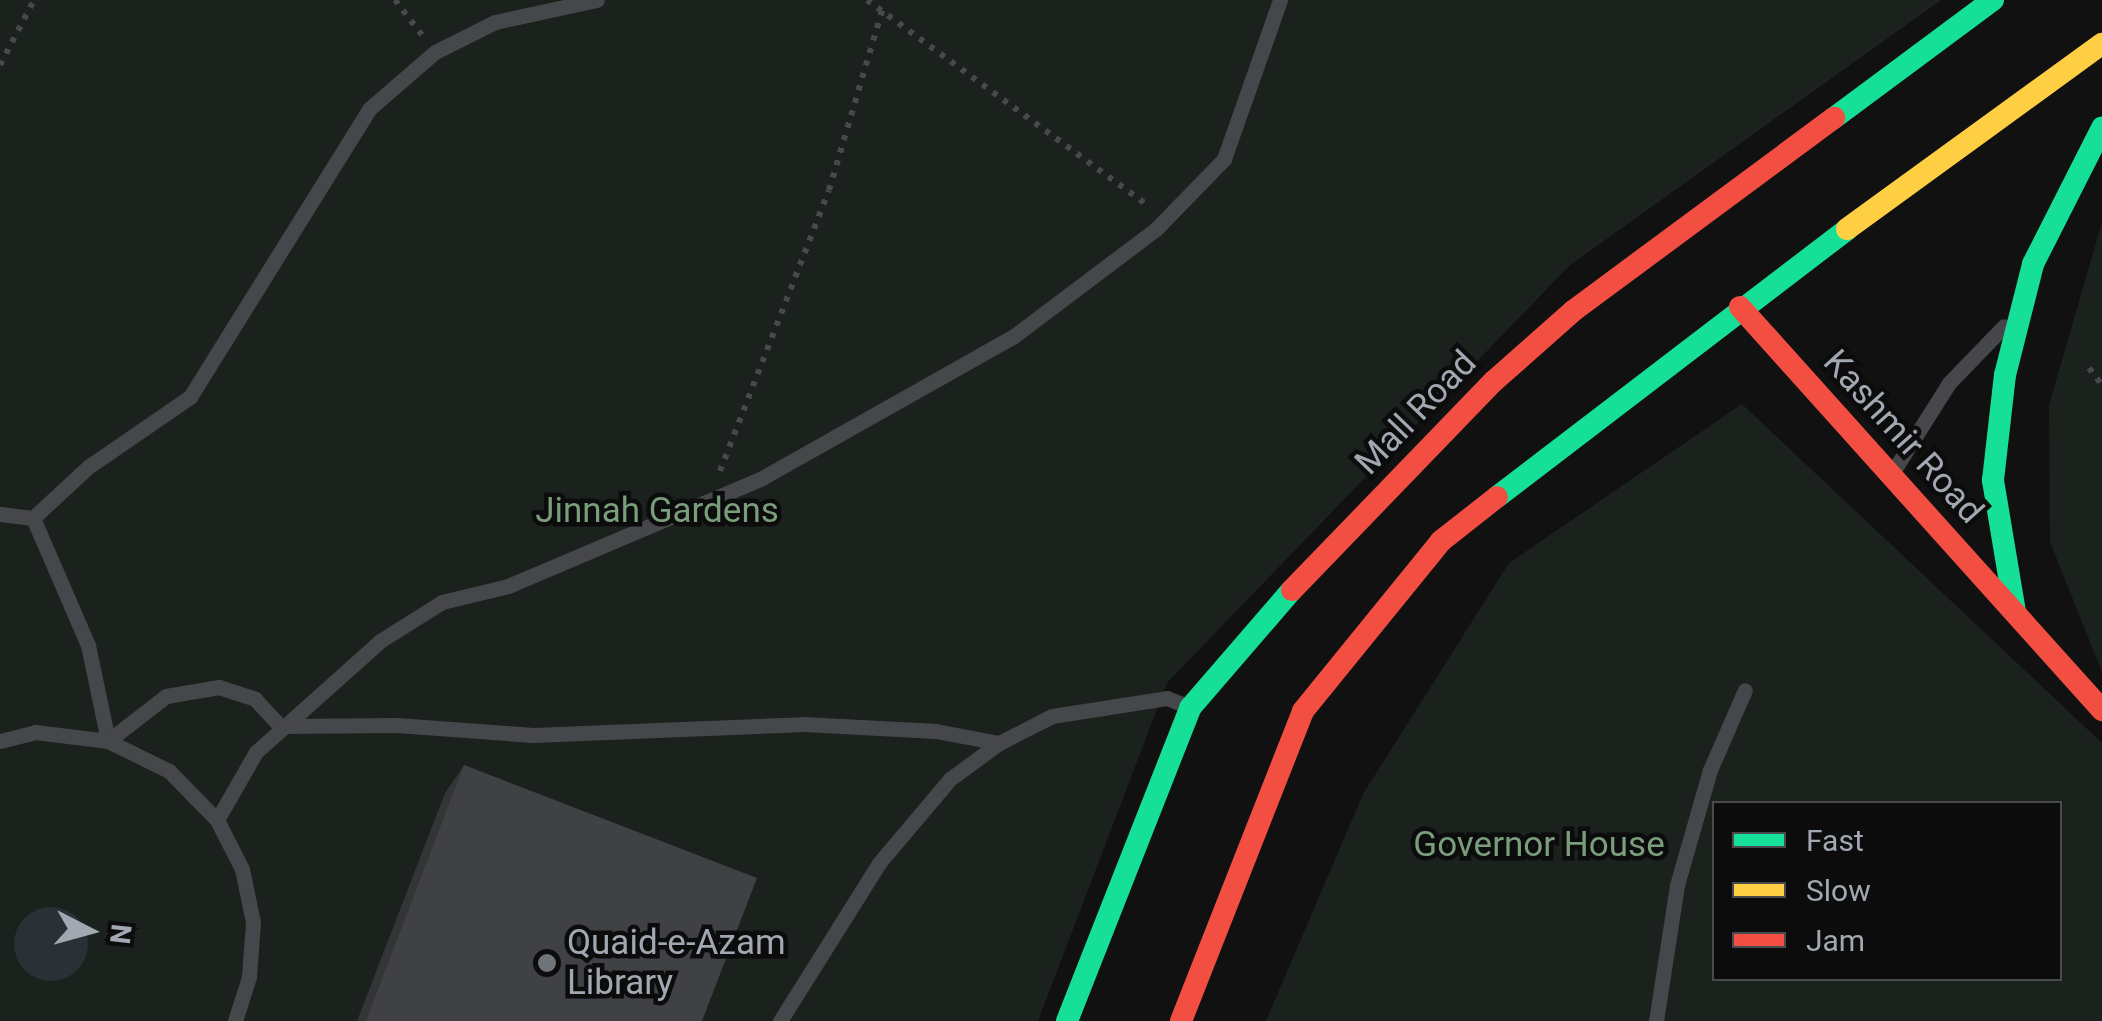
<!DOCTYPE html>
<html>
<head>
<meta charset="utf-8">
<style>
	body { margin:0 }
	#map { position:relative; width:2102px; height:1021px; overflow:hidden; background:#111112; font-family:Roboto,sans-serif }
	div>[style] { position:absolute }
	.green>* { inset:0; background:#1b211c }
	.water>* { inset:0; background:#293036 }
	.round { border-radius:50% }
	.path>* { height:6px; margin-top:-3px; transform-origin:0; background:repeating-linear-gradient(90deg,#47494c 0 5px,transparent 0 13px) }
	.lane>* { height:15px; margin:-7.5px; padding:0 7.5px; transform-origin:7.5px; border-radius:7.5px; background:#46474a }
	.fast>* { height:22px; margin:-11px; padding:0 11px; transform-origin:11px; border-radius:11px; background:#16e098 }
	.slow>* { height:22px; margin:-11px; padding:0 11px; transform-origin:11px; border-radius:11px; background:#ffcf43 }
	.jam>* { height:22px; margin:-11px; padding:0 11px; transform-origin:11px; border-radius:11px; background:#f24e42 }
	.wall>* { inset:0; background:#343536 }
	.building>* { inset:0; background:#404144 }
	.dots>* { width:28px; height:28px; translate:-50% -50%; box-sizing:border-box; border:5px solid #0c0c0d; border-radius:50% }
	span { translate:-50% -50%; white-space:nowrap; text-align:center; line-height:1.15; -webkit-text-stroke:9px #0c0c0d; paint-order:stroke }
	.street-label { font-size:35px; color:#a2a8b2 }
	.park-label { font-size:35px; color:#7a9d7b }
	.poi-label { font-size:35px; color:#a2a8b2 }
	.left { translate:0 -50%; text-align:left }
	.legend { position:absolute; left:1712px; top:801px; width:350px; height:180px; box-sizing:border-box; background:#0c0c0d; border:2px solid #484a4f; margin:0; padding:12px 18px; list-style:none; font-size:30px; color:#a2a8b2 }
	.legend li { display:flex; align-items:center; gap:20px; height:50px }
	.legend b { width:50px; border:2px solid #484a4f }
	.north { position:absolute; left:40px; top:881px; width:100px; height:100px; -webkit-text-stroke:8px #0c0c0d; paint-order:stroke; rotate:96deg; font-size:28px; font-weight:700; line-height:40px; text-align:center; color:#a2a8b2 }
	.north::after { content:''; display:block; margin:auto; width:35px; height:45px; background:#a2a8b2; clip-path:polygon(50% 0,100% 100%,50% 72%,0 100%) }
</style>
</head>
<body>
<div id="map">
	<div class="green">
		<div style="clip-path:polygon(0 0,1941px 0,1569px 266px,1167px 683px,1038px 1021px,0 1021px)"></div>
		<div style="clip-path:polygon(2102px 222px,2102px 672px,2050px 542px,2049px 405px)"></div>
		<div style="clip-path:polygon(evenodd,1742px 404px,2102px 743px,2102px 1021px,1266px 1021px,1363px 794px,1509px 563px,1742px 404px,1714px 804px,2060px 804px,2060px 978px,1714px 978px,1714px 804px)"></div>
	</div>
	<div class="water">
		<div class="round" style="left:14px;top:907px;width:74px;height:74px"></div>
	</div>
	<div class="path">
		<div style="left:395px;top:0;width:44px;rotate:52.4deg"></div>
		<div style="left:867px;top:0;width:348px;rotate:36.2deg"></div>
		<div style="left:0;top:65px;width:73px;rotate:-62.4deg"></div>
		<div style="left:2089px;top:368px;width:21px;rotate:53deg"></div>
		<div style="left:720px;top:471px;width:301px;rotate:-68.8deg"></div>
		<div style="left:829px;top:190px;width:187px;rotate:-73.5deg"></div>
	</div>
	<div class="lane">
		<div style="left:1894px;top:470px;width:103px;rotate:-57.7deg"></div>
		<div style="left:1949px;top:383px;width:79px;rotate:-46deg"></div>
		<div style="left:0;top:514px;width:33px;rotate:7deg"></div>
		<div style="left:33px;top:518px;width:138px;rotate:66.6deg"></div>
		<div style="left:88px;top:645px;width:98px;rotate:78.2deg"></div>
		<div style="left:108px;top:741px;width:73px;rotate:-37.8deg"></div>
		<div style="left:166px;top:696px;width:54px;rotate:-9.6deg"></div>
		<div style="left:219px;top:687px;width:38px;rotate:18deg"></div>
		<div style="left:255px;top:699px;width:37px;rotate:47deg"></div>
		<div style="left:280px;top:726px;width:117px;rotate:-0.5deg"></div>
		<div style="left:397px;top:725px;width:136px;rotate:4.2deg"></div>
		<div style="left:533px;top:735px;width:271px;rotate:-2.3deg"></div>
		<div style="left:804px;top:724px;width:132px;rotate:3deg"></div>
		<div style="left:936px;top:731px;width:64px;rotate:10.8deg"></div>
		<div style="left:33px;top:518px;width:75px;rotate:-42.8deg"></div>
		<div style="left:88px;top:467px;width:124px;rotate:-34.5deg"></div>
		<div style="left:190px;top:397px;width:339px;rotate:-58.1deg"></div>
		<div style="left:369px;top:109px;width:87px;rotate:-40.8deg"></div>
		<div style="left:435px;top:52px;width:67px;rotate:-26.6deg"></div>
		<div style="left:495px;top:22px;width:104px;rotate:-12.2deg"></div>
		<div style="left:0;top:741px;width:36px;rotate:-14deg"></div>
		<div style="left:35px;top:732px;width:74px;rotate:7deg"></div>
		<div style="left:108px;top:741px;width:68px;rotate:26.2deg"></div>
		<div style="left:169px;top:771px;width:69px;rotate:45.6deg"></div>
		<div style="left:217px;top:820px;width:55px;rotate:63deg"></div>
		<div style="left:242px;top:869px;width:54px;rotate:78.3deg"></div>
		<div style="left:253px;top:922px;width:55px;rotate:94.2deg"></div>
		<div style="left:249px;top:977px;width:46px;rotate:107.7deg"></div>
		<div style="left:217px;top:820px;width:78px;rotate:-60.2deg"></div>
		<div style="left:256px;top:752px;width:166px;rotate:-41.8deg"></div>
		<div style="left:380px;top:641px;width:73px;rotate:-32.2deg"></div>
		<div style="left:442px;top:602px;width:68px;rotate:-13.6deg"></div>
		<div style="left:508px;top:586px;width:276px;rotate:-23deg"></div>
		<div style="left:762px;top:478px;width:289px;rotate:-29.4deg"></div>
		<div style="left:1014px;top:336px;width:178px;rotate:-37deg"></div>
		<div style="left:1156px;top:229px;width:98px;rotate:-45.8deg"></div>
		<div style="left:1224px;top:159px;width:169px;rotate:-70.6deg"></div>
		<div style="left:780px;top:1021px;width:186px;rotate:-57.9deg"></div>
		<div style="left:879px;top:863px;width:110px;rotate:-49.8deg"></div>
		<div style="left:950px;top:779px;width:61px;rotate:-36.3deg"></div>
		<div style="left:999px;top:743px;width:59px;rotate:-27deg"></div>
		<div style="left:1052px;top:716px;width:116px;rotate:-8.9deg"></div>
		<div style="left:1167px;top:698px;width:16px;rotate:22deg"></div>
		<div style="left:1656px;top:1021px;width:138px;rotate:-81.2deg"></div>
		<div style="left:1677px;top:885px;width:120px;rotate:-74deg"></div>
		<div style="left:1710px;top:770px;width:87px;rotate:-66.4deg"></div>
	</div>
	<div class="fast">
		<div style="left:1834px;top:118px;width:198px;rotate:-36.6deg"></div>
		<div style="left:1497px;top:497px;width:441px;rotate:-37.4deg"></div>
		<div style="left:2015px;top:612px;width:134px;rotate:-99.5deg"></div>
		<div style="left:1993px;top:480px;width:106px;rotate:-83.5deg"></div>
		<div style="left:2005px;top:375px;width:114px;rotate:-75.8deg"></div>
		<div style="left:2033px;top:264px;width:153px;rotate:-63.1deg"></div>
		<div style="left:1067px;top:1021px;width:336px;rotate:-68.5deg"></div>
		<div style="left:1190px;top:708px;width:156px;rotate:-49.2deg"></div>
	</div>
	<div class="slow">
		<div style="left:1847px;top:229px;width:315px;rotate:-36deg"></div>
	</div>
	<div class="jam">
		<div style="left:1740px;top:307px;width:542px;rotate:48.07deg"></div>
		<div style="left:1292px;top:590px;width:291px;rotate:-46deg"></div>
		<div style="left:1494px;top:381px;width:106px;rotate:-41.5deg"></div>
		<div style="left:1573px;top:311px;width:325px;rotate:-36.5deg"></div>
		<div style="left:1181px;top:1021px;width:333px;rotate:-68.5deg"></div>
		<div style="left:1303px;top:711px;width:219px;rotate:-50.9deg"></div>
		<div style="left:1441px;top:541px;width:71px;rotate:-38.2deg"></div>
	</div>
	<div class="wall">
		<div style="clip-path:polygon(464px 765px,702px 1021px,357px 1021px,445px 793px)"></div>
	</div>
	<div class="building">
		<div style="clip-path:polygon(464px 765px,757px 878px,702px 1021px,366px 1021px)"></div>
	</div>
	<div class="dots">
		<div style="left:547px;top:963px;background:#6f737a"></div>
	</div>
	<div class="street-label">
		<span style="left:1416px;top:413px;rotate:-46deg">Mall Road</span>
		<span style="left:1903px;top:437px;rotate:48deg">Kashmir Road</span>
	</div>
	<div class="park-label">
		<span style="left:657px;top:511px">Jinnah Gardens</span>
		<span style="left:1539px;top:845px">Governor House</span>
	</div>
	<div class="poi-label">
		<span class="left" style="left:567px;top:963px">Quaid-e-Azam<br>Library</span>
	</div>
	<ul class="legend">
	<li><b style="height:12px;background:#16e098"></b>Fast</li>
	<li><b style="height:12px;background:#ffcf43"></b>Slow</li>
	<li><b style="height:12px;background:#f24e42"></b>Jam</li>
	</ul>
	<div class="north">N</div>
</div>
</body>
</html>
